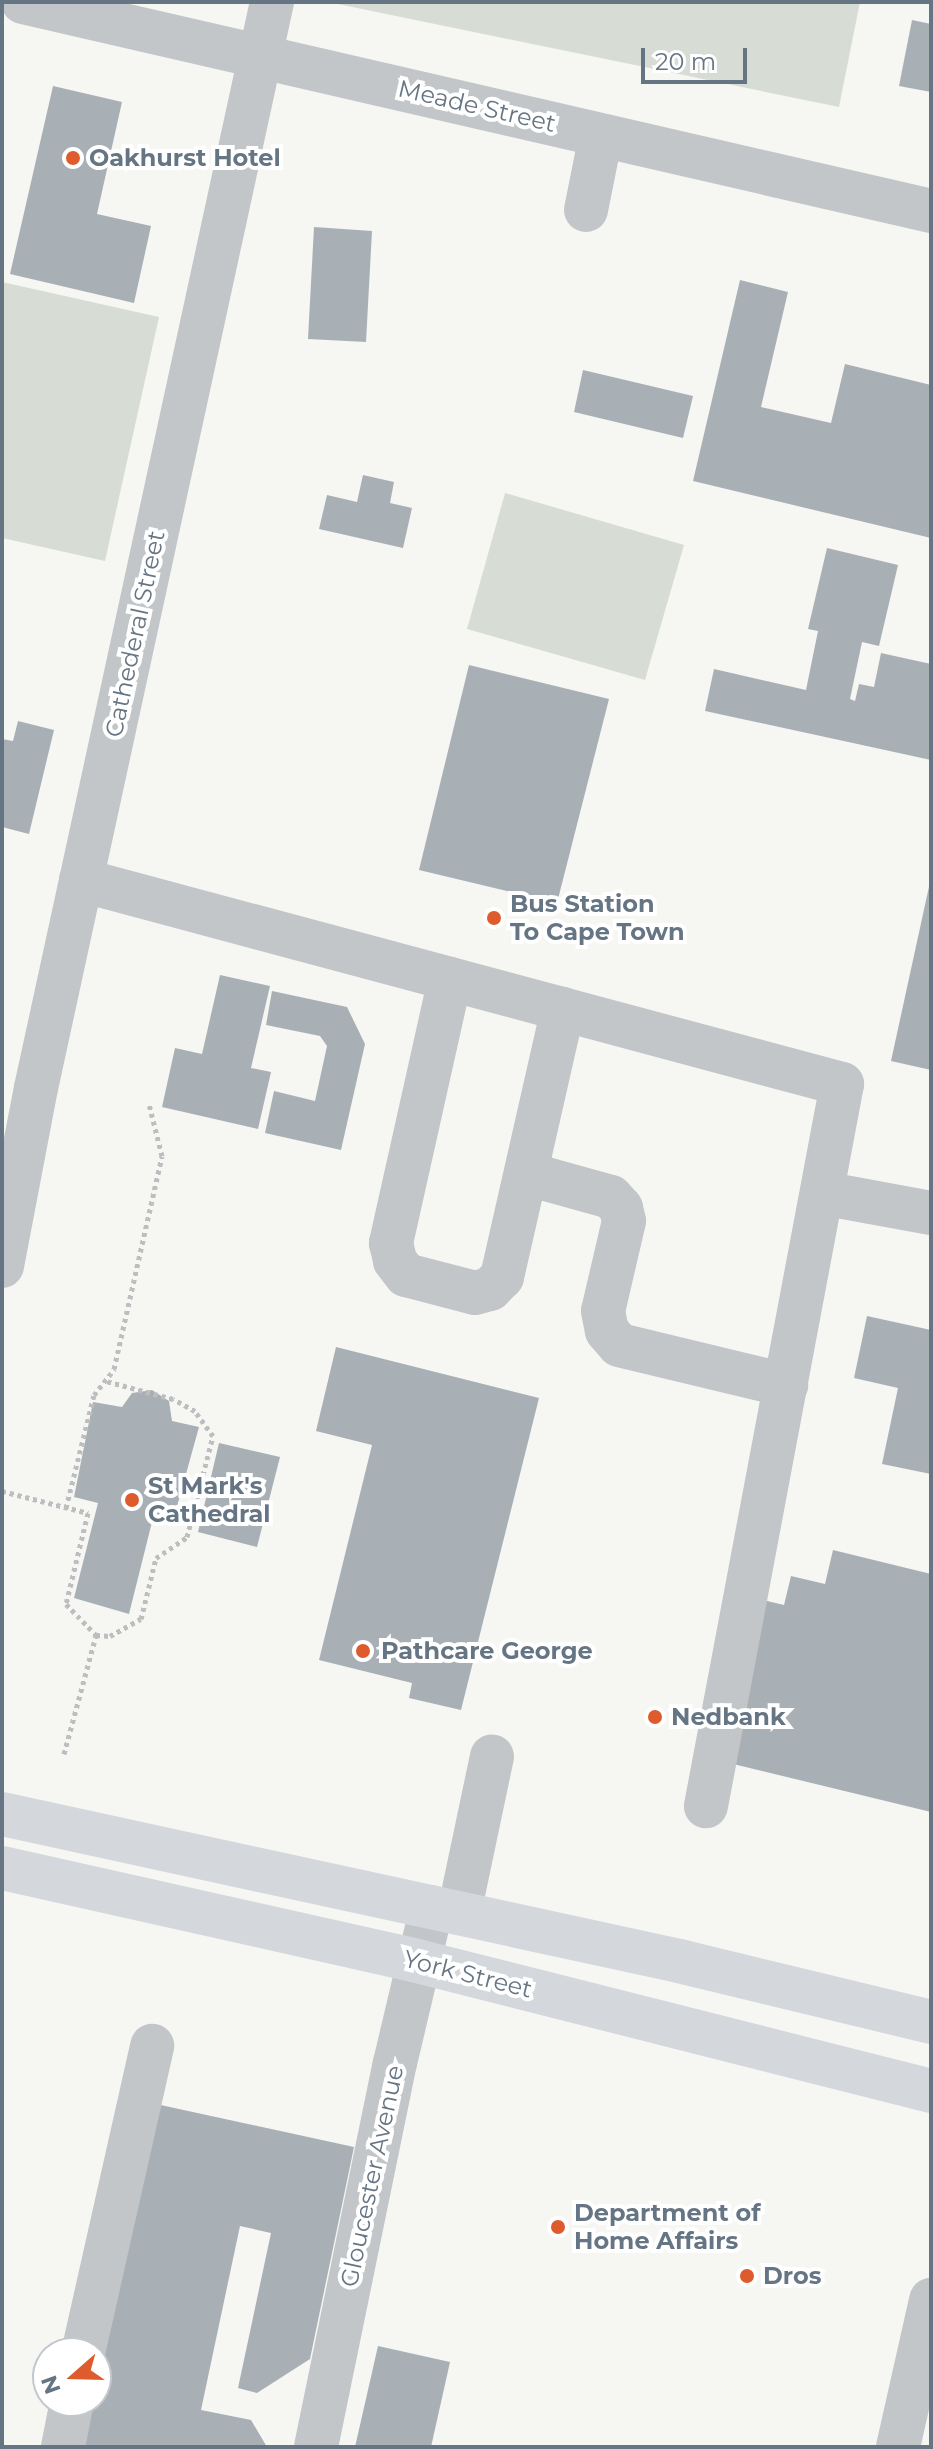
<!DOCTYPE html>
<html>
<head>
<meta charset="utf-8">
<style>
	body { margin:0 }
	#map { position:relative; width:933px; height:2449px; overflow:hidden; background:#f6f6f3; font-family:Montserrat,sans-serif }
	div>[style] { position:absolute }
	.green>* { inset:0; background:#d7ddd4 }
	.building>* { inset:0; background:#a9b0b5 }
	.path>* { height:5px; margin-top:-2.5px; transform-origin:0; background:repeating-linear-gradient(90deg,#bcbec0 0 4px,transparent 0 8px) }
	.minor>* { height:44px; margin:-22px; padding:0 22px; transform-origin:22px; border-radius:22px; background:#c2c6c9 }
	.major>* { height:44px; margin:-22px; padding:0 22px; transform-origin:22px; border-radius:22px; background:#d4d8dc }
	.dots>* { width:22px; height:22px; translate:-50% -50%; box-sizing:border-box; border:4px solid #fff; border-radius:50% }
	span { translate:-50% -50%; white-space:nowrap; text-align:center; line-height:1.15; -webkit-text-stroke:8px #fff; paint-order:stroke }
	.street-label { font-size:24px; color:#667583 }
	.poi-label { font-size:24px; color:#667583; font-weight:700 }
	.left { translate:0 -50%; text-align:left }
	.frame { position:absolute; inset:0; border:4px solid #667583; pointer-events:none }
	.north { position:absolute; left:32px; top:2337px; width:80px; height:80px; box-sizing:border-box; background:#fff; border:2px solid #c2c8cd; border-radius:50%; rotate:250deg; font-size:22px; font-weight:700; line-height:32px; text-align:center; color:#667583 }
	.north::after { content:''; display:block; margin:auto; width:28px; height:36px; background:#dd5b2c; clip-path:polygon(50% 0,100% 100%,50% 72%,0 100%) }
	.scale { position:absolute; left:641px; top:48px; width:106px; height:36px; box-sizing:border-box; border:4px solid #667583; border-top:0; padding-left:10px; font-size:24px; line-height:28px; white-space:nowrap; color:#667583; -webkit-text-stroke:6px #fff; paint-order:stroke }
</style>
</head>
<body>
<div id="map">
	<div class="green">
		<div style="clip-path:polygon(328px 2px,860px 2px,839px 107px)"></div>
		<div style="clip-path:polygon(2px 282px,159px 317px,105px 561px,2px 538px)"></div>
		<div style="clip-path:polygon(505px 493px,684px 545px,645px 680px,467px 629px)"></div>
	</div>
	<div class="building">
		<div style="clip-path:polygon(912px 20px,931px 24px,931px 92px,899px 86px)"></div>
		<div style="clip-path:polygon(53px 86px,122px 102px,97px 214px,151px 226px,134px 303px,10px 274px)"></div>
		<div style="clip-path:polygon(314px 227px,372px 231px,366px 342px,308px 339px)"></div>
		<div style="clip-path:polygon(740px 280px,788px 292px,761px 407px,831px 423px,845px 364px,931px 385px,931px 538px,693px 481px)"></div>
		<div style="clip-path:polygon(583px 370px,693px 396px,683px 438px,574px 412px)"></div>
		<div style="clip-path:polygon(363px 475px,394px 482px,390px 503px,412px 508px,403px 548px,319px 529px,327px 495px,357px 502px)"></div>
		<div style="clip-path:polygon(827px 548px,898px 565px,879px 646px,862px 642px,850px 699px,855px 701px,859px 684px,874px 687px,881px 653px,931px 664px,931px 760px,705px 711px,714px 669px,806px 690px,818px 631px,808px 629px)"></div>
		<div style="clip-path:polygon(469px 665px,609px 699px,557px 903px,419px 870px)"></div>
		<div style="clip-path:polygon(18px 721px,54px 730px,29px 834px,2px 827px,2px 739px,13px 741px)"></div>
		<div style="clip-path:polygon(930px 882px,931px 882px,931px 1070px,891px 1061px)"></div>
		<div style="clip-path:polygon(220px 975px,270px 986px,251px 1068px,271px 1072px,258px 1129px,162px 1107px,175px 1048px,202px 1054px)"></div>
		<div style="clip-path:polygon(272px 991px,347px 1007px,365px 1044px,341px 1150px,265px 1133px,274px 1091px,315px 1101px,327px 1046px,320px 1036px,266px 1025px)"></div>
		<div style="clip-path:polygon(867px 1316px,931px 1330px,931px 1474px,882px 1464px,898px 1388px,854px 1378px)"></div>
		<div style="clip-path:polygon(336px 1347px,539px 1398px,461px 1710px,409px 1698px,412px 1683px,319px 1660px,372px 1445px,316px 1431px)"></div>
		<div style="clip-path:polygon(152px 1390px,169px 1401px,172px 1421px,199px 1427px,173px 1521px,153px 1518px,129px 1614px,74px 1598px,98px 1503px,74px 1497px,93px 1402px,122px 1407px,132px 1393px)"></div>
		<div style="clip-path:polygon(219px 1443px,280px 1457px,257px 1547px,198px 1532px)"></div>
		<div style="clip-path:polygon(833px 1550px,931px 1574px,931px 1812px,725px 1762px,763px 1600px,784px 1605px,791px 1576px,825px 1584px)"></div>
		<div style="clip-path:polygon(156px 2104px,354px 2147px,310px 2359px,257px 2393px,238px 2388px,271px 2233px,240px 2226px,201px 2410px,251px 2420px,267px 2447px,84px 2447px)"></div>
		<div style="clip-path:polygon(378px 2346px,450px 2362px,431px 2447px,355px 2447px)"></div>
	</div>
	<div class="path">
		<div style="left:2px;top:1491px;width:89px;rotate:14.3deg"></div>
		<div style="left:88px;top:1513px;width:94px;rotate:103.6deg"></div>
		<div style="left:66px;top:1604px;width:43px;rotate:45.9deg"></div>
		<div style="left:96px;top:1635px;width:14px;rotate:4deg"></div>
		<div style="left:110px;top:1636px;width:35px;rotate:-29deg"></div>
		<div style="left:141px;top:1619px;width:63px;rotate:-76.2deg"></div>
		<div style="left:156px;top:1558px;width:37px;rotate:-34deg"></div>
		<div style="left:187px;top:1537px;width:104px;rotate:-75.6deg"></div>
		<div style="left:213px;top:1436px;width:31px;rotate:-126deg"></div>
		<div style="left:195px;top:1411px;width:25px;rotate:-151deg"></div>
		<div style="left:173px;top:1399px;width:69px;rotate:-165deg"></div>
		<div style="left:66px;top:1508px;width:116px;rotate:-76.1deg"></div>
		<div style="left:94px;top:1395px;width:33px;rotate:-52deg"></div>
		<div style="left:114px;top:1369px;width:218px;rotate:-77.3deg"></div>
		<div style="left:162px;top:1156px;width:54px;rotate:-104deg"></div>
		<div style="left:64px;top:1754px;width:123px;rotate:-74.9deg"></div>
	</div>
	<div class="minor">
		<div style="left:23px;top:2px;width:932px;rotate:12.96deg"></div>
		<div style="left:586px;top:210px;width:76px;rotate:-78.7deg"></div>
		<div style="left:81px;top:880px;width:788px;rotate:15.01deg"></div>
		<div style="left:842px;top:1084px;width:735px;rotate:100.67deg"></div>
		<div style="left:450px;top:979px;width:271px;rotate:102.6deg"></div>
		<div style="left:391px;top:1243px;width:18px;rotate:77deg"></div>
		<div style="left:395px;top:1261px;width:18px;rotate:52deg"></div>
		<div style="left:406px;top:1275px;width:71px;rotate:14.6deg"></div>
		<div style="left:475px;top:1293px;width:16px;rotate:-15deg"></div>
		<div style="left:490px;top:1289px;width:17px;rotate:-45deg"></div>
		<div style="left:502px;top:1277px;width:275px;rotate:-77.2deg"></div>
		<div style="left:528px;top:1174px;width:86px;rotate:15.5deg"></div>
		<div style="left:611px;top:1197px;width:15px;rotate:48deg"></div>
		<div style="left:621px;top:1208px;width:13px;rotate:77deg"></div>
		<div style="left:624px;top:1221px;width:92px;rotate:103.1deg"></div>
		<div style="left:603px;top:1311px;width:20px;rotate:79deg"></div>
		<div style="left:607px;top:1331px;width:18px;rotate:49deg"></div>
		<div style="left:619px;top:1345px;width:172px;rotate:13.5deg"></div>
		<div style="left:822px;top:1193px;width:111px;rotate:10.4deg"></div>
		<div style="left:2px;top:1266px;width:181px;rotate:-79.2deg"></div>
		<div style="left:36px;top:1088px;width:1111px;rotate:-77.74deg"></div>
		<div style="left:459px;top:1913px;width:160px;rotate:-78.1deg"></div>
		<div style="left:83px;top:2353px;width:315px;rotate:-77.3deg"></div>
		<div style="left:63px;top:2447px;width:47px;rotate:-78.9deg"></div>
		<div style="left:316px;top:2447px;width:392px;rotate:-78.4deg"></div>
		<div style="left:395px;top:2063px;width:160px;rotate:-76.7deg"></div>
		<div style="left:898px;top:2447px;width:151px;rotate:-77.3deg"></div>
	</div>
	<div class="major">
		<div style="left:2px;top:1814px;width:693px;rotate:12.25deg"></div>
		<div style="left:679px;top:1961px;width:259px;rotate:13.6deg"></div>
		<div style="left:2px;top:1868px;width:425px;rotate:12.6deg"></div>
		<div style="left:417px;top:1961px;width:530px;rotate:14.19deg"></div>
	</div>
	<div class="dots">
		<div style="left:73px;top:158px;background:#dd5b2c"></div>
		<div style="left:494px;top:918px;background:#dd5b2c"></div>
		<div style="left:132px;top:1500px;background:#dd5b2c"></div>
		<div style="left:363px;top:1651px;background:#dd5b2c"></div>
		<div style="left:655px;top:1717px;background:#dd5b2c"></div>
		<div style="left:558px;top:2227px;background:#dd5b2c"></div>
		<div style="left:747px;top:2276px;background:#dd5b2c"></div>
	</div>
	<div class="street-label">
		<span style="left:477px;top:106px;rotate:13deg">Meade Street</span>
		<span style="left:135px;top:634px;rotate:-78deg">Cathederal Street</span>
		<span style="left:468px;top:1974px;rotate:14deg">York Street</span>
		<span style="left:372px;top:2176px;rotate:-78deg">Gloucester Avenue</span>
	</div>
	<div class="poi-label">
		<span class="left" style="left:89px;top:158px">Oakhurst Hotel</span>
		<span class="left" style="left:510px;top:918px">Bus Station<br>To Cape Town</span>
		<span class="left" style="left:148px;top:1500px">St Mark's<br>Cathedral</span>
		<span class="left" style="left:381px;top:1651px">Pathcare George</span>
		<span class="left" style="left:671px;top:1717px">Nedbank</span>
		<span class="left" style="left:574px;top:2227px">Department of<br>Home Affairs</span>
		<span class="left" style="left:763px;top:2276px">Dros</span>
	</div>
	<div class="frame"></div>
	<div class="north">N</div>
	<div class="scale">20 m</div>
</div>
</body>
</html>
